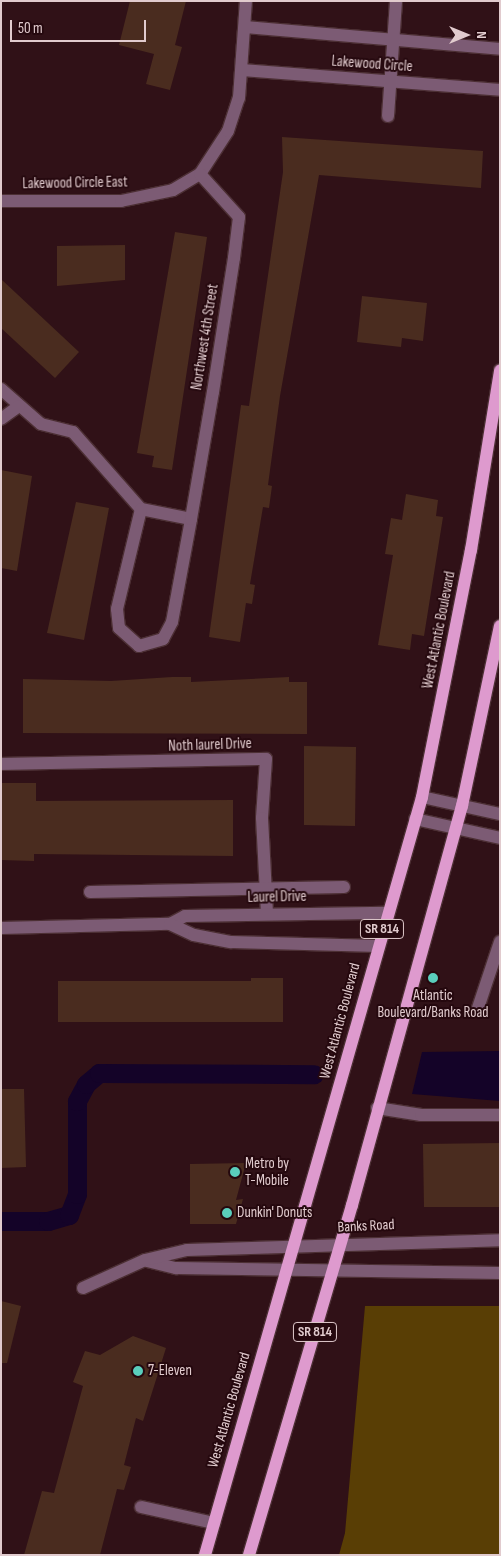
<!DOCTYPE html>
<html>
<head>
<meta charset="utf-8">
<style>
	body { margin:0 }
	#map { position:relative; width:501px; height:1556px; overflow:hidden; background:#301117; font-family:"Sofia Sans Condensed",sans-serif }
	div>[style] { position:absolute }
	.green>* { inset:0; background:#593e05 }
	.water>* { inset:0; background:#140328 }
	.canal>* { height:19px; margin:-9.5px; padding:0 9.5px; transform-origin:9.5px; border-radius:9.5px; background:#140328 }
	.building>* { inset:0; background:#4a2c1f }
	.roads { filter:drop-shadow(1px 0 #4c2f34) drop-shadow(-1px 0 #4c2f34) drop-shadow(0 1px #4c2f34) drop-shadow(0 -1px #4c2f34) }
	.minor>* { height:12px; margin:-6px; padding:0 6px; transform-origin:6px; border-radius:6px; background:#7c5b74 }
	.major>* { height:12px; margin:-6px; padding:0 6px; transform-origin:6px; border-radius:6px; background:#de9ace }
	.dots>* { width:14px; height:14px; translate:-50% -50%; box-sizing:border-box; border:2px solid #25080e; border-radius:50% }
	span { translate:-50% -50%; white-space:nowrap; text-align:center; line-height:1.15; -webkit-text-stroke:4px #25080e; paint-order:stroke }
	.shield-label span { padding:1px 4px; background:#25080e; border:1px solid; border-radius:4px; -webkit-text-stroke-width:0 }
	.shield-label { font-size:14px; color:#e1cbce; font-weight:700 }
	.street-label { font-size:15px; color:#e1cbce }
	.poi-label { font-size:15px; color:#e1cbce }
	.left { translate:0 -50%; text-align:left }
	.frame { position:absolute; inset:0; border:2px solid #e1cbce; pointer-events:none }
	.north { position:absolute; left:441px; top:10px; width:50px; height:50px; -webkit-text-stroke:4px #25080e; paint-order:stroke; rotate:90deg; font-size:14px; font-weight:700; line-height:20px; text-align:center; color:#e1cbce }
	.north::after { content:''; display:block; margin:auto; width:18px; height:22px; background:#e1cbce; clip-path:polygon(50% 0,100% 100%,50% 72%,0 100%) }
	.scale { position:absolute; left:10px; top:20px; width:136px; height:22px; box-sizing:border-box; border:2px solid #e1cbce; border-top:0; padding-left:6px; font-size:15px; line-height:18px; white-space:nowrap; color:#e1cbce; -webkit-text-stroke:4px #25080e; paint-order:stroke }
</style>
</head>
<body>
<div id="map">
	<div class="green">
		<div style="clip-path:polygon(365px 1306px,500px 1306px,500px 1555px,339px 1555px,345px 1533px)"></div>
	</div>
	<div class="water">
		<div style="clip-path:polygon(500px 1051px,500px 1101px,412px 1094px,422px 1052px)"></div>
	</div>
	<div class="canal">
		<div style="left:1px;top:1221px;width:47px"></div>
		<div style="left:48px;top:1221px;width:22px;rotate:-16deg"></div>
		<div style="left:69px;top:1215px;width:22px;rotate:-69deg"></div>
		<div style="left:77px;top:1194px;width:93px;rotate:-90deg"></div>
		<div style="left:77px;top:1101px;width:19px;rotate:-62deg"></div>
		<div style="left:86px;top:1084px;width:17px;rotate:-40deg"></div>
		<div style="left:99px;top:1073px;width:215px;rotate:0.3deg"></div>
	</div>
	<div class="building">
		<div style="clip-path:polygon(130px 1px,186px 1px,175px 45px,182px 47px,170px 90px,146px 84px,154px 54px,119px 45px)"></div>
		<div style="clip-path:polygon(282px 137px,483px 151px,481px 188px,319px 175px,280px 396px,268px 485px,272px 486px,269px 508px,263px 507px,250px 584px,255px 585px,252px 604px,246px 603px,240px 642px,209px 637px,241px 405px,249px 406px,283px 172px)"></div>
		<div style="clip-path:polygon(175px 232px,207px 237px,172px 470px,152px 467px,154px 456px,137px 453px)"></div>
		<div style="clip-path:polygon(125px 245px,125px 280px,57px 286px,57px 246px)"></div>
		<div style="clip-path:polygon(1px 279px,79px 352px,55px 378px,1px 328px)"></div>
		<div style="clip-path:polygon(362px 296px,427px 303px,423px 341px,402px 338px,401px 347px,357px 342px)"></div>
		<div style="clip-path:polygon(1px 470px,32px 476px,17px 571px,1px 568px)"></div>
		<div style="clip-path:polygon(406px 494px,438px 500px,436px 516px,443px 517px,424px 636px,412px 634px,410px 650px,378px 645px,393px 555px,385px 554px,391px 518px,402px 520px)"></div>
		<div style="clip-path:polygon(76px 502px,109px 508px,84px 640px,47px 633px)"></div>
		<div style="clip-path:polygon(172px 677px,191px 677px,191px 682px,289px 677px,289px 682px,307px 682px,307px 734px,23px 733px,23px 679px,111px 681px)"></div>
		<div style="clip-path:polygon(304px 746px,356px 747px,355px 826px,304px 825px)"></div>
		<div style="clip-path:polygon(1px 783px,36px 783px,36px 801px,233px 800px,233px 856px,34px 854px,34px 861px,1px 860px)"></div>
		<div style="clip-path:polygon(251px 978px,283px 978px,283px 1022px,58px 1022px,58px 981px,251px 981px)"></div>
		<div style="clip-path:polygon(1px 1089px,24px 1089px,26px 1167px,1px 1168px)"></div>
		<div style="clip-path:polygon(500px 1143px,500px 1207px,424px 1207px,423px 1144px)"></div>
		<div style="clip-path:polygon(246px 1163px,236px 1200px,243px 1199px,236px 1224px,190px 1224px,190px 1164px)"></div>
		<div style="clip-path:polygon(1px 1301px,21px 1306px,7px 1363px,1px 1363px)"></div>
		<div style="clip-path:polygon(133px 1336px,166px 1348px,143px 1421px,136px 1418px,124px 1465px,131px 1467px,124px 1490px,117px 1489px,100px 1555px,24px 1555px,42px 1491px,54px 1493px,83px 1386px,73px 1382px,85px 1351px,100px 1355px)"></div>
	</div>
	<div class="roads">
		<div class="minor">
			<div style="left:245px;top:27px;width:256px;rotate:4.9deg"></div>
			<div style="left:242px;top:70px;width:259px;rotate:4.4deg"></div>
			<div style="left:388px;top:116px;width:114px;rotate:-86deg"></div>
			<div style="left:1px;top:201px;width:120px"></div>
			<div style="left:121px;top:201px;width:53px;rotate:-11.9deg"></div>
			<div style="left:173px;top:190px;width:31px;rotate:-31deg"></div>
			<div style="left:200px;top:174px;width:51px;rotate:-56.9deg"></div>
			<div style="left:228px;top:131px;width:35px;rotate:-72deg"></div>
			<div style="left:239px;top:98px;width:97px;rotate:-85.9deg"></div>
			<div style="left:1px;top:389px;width:53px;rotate:41.2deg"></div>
			<div style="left:41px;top:424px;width:33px;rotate:14deg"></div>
			<div style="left:73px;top:432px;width:103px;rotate:48.6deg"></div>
			<div style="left:1px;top:419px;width:22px;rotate:-36deg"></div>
			<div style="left:191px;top:519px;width:51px;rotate:-168.7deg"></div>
			<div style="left:141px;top:509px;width:103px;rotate:103.5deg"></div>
			<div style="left:117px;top:609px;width:19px;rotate:84deg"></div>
			<div style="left:119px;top:628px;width:27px;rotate:42deg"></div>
			<div style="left:139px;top:646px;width:25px;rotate:-16deg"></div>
			<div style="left:163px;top:639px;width:19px;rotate:-62deg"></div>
			<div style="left:172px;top:622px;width:105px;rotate:-79.5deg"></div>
			<div style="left:191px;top:519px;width:129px;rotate:-80.2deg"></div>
			<div style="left:213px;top:392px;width:136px;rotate:-81.1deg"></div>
			<div style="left:234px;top:258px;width:41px;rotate:-83deg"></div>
			<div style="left:239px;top:217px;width:58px;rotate:-132.2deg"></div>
			<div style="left:1px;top:764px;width:265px;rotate:-1.1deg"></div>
			<div style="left:266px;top:759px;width:59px;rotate:93.9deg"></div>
			<div style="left:262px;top:818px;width:94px;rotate:87deg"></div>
			<div style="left:422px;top:797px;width:80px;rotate:12.3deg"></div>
			<div style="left:415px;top:819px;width:87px;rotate:12.6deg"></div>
			<div style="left:90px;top:892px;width:254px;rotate:-1.1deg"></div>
			<div style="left:170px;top:924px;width:17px;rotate:-28deg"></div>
			<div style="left:185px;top:916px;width:202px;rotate:-0.9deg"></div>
			<div style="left:1px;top:928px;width:169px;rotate:-1.4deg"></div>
			<div style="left:170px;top:924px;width:26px;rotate:25deg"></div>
			<div style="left:194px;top:935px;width:38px;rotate:11deg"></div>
			<div style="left:231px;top:942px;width:147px;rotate:1.6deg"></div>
			<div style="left:478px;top:1008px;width:70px;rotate:-71.6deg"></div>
			<div style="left:377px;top:1108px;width:45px;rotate:9deg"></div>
			<div style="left:421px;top:1115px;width:79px"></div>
			<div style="left:147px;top:1261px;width:30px;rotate:14deg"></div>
			<div style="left:176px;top:1268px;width:324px;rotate:0.9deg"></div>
			<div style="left:83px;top:1288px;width:68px;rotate:-24.3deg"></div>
			<div style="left:145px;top:1260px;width:43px;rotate:-13.4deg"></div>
			<div style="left:187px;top:1250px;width:313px;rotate:-1.8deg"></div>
			<div style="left:141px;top:1507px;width:75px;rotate:12.4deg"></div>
		</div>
		<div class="major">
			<div style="left:205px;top:1555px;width:788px;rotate:-74.02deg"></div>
			<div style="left:422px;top:797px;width:252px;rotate:-78.8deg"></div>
			<div style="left:471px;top:550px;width:182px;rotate:-80.8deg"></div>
			<div style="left:249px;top:1555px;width:365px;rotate:-73.6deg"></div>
			<div style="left:352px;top:1205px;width:414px;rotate:-74.6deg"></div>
			<div style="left:462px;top:806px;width:184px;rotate:-78.1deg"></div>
		</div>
	</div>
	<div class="dots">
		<div style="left:433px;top:978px;background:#5acebc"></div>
		<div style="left:235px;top:1172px;background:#5acebc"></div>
		<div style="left:227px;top:1213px;background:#5acebc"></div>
		<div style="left:138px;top:1371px;background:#5acebc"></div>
	</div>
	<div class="shield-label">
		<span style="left:382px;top:929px">SR 814</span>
		<span style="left:315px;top:1332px">SR 814</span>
	</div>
	<div class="street-label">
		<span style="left:372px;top:64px;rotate:4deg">Lakewood Circle</span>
		<span style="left:75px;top:183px;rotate:-1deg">Lakewood Circle East</span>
		<span style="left:205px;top:337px;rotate:-81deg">Northwest 4th Street</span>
		<span style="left:439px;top:630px;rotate:-79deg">West Atlantic Boulevard</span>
		<span style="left:210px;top:745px;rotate:-2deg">Noth laurel Drive</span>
		<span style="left:277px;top:897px;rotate:-1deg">Laurel Drive</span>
		<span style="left:340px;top:1021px;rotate:-75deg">West Atlantic Boulevard</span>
		<span style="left:366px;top:1226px;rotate:-3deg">Banks Road</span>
		<span style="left:229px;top:1410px;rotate:-74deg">West Atlantic Boulevard</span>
	</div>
	<div class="poi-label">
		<span style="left:433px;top:1004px">Atlantic<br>Boulevard/Banks Road</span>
		<span class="left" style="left:245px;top:1172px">Metro by<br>T-Mobile</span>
		<span class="left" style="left:237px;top:1213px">Dunkin' Donuts</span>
		<span class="left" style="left:148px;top:1371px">7-Eleven</span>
	</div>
	<div class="frame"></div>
	<div class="north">N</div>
	<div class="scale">50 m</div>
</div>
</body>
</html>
